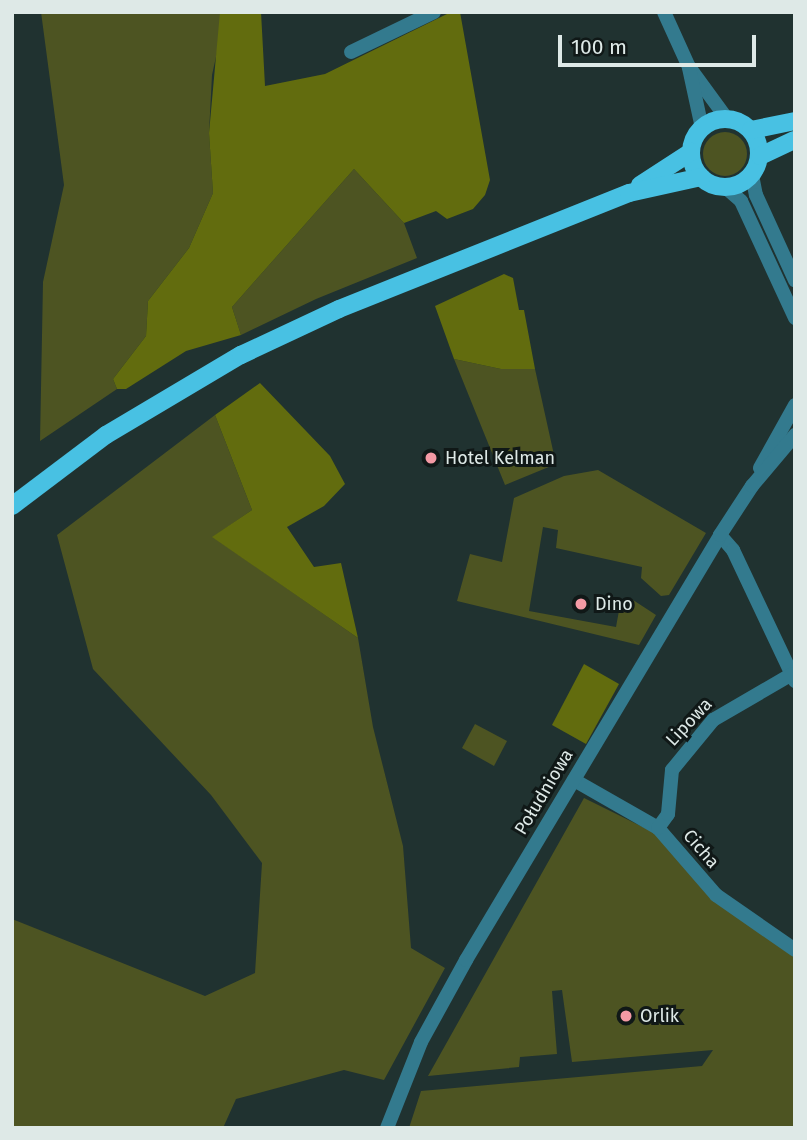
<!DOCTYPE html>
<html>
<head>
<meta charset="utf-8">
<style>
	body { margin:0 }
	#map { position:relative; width:807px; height:1140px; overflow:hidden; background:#203230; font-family:"Fira Sans",sans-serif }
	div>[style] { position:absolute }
	.green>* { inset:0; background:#4d5422 }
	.round { border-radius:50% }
	.forest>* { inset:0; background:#626c0e }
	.minor>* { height:14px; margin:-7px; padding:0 7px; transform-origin:7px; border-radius:7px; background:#337a8e }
	.major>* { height:18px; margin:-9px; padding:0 9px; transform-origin:9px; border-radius:9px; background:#48c1e3 }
	.major>.ring { margin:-9px; padding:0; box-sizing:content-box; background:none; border:18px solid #48c1e3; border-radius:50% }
	.dots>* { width:19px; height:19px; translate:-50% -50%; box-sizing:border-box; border:4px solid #101817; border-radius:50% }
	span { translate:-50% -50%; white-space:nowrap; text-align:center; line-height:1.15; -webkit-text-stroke:6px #101817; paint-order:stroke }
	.poi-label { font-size:18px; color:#dee9e7 }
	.left { translate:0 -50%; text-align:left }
	.street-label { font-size:18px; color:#dee9e7 }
	.frame { position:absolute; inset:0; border:14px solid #dee9e7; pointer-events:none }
	.scale { position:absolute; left:558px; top:35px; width:198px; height:32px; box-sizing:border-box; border:4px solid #dee9e7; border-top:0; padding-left:9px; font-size:21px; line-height:24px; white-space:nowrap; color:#dee9e7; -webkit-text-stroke:5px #101817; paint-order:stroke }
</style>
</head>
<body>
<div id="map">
	<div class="green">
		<div style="clip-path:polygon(41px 12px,220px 12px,223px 25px,212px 75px,209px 133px,213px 193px,189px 248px,148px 301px,146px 336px,113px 379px,117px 389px,40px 441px,43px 282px,64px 185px)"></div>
		<div class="round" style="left:703px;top:132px;width:44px;height:44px"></div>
		<div style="clip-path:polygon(354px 169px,404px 223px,417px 258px,316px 299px,241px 335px,232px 307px)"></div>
		<div style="clip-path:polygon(454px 359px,501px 369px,535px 369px,556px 464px,505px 485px)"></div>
		<div style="clip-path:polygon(215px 415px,252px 510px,213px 537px,358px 638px,373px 727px,403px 846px,411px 948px,445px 968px,384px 1080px,344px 1070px,236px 1099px,223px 1128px,12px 1128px,12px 919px,205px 996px,255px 973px,262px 863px,211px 795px,93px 669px,57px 535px)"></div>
		<div style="clip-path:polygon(598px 470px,706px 533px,669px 595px,661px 596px,641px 578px,642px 567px,556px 548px,558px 530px,543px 527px,529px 611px,616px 627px,620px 605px,627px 606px,630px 598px,656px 615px,639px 645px,457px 601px,470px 554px,502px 562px,514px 498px,564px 476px)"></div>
		<div style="clip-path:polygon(475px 724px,507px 741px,494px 766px,462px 748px)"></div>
		<div style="clip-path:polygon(584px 798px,667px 839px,710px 898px,795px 957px,795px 1128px,409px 1128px,421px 1091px,702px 1066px,713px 1050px,572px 1062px,562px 990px,552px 991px,557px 1054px,520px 1057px,519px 1067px,428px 1076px)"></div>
	</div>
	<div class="forest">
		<div style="clip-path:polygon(220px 12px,261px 12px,265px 86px,325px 74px,451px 12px,460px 12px,490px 180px,485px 195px,473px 209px,447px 219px,436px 211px,404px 223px,354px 169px,232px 307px,241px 335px,186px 351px,126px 389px,117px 389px,113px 379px,146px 336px,148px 301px,189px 248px,213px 193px,209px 133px)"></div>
		<div style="clip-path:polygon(504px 274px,513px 278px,519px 310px,524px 310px,535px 369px,501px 369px,454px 359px,435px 306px)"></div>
		<div style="clip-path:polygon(260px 383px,330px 456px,345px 484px,324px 506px,287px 527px,314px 567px,341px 563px,358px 638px,212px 537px,252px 510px,215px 415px)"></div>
		<div style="clip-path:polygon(584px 664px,619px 684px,586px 744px,552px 725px)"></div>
	</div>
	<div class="minor">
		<div style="left:664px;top:12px;width:60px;rotate:65.6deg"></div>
		<div style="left:689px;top:67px;width:64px;rotate:53.8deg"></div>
		<div style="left:351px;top:52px;width:92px;rotate:-25.7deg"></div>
		<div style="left:689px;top:68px;width:61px;rotate:77.8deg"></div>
		<div style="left:752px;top:175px;width:20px;rotate:79deg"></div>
		<div style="left:756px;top:195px;width:94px;rotate:65.4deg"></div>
		<div style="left:725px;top:187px;width:21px;rotate:41deg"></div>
		<div style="left:741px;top:201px;width:129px;rotate:65.2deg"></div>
		<div style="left:760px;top:468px;width:72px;rotate:-60.9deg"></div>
		<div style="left:720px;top:535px;width:20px;rotate:49deg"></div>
		<div style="left:733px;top:550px;width:145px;rotate:64.7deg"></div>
		<div style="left:574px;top:780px;width:97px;rotate:29.7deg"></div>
		<div style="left:658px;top:828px;width:89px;rotate:49.1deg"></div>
		<div style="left:716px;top:895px;width:96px;rotate:34.8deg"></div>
		<div style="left:658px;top:828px;width:17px;rotate:-54deg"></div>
		<div style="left:668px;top:814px;width:44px;rotate:-84.8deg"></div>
		<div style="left:672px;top:770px;width:65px;rotate:-50.6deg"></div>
		<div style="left:713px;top:720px;width:91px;rotate:-30.2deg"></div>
		<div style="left:387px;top:1128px;width:92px;rotate:-68.4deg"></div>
		<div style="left:421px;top:1042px;width:94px;rotate:-61.2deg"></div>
		<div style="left:466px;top:960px;width:495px;rotate:-59.1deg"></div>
		<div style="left:720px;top:535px;width:59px;rotate:-56.9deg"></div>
		<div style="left:752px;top:486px;width:67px;rotate:-49.9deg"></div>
	</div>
	<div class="major">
		<div class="ring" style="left:691px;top:119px;width:50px;height:50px"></div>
		<div style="left:751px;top:130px;width:45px;rotate:-11.6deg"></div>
		<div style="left:760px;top:156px;width:38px;rotate:-25deg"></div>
		<div style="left:640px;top:185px;width:61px;rotate:-32.9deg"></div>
		<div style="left:12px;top:506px;width:118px;rotate:-37.1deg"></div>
		<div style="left:106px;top:435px;width:157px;rotate:-30.7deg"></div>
		<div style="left:241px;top:355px;width:108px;rotate:-25.1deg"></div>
		<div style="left:339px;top:309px;width:312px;rotate:-21.8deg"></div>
		<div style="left:629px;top:193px;width:74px;rotate:-12.5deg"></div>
	</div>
	<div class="dots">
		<div style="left:431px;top:458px;background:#f49aa5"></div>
		<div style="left:581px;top:604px;background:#f49aa5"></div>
		<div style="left:626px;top:1016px;background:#f49aa5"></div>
	</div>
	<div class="poi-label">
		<span class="left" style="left:445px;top:458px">Hotel Kelman</span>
		<span class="left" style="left:595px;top:604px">Dino</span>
		<span class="left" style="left:640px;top:1016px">Orlik</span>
	</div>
	<div class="street-label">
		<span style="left:689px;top:722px;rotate:-47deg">Lipowa</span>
		<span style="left:544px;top:792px;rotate:-59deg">Południowa</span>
		<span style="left:701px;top:849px;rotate:49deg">Cicha</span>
	</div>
	<div class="frame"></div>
	<div class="scale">100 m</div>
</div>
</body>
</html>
